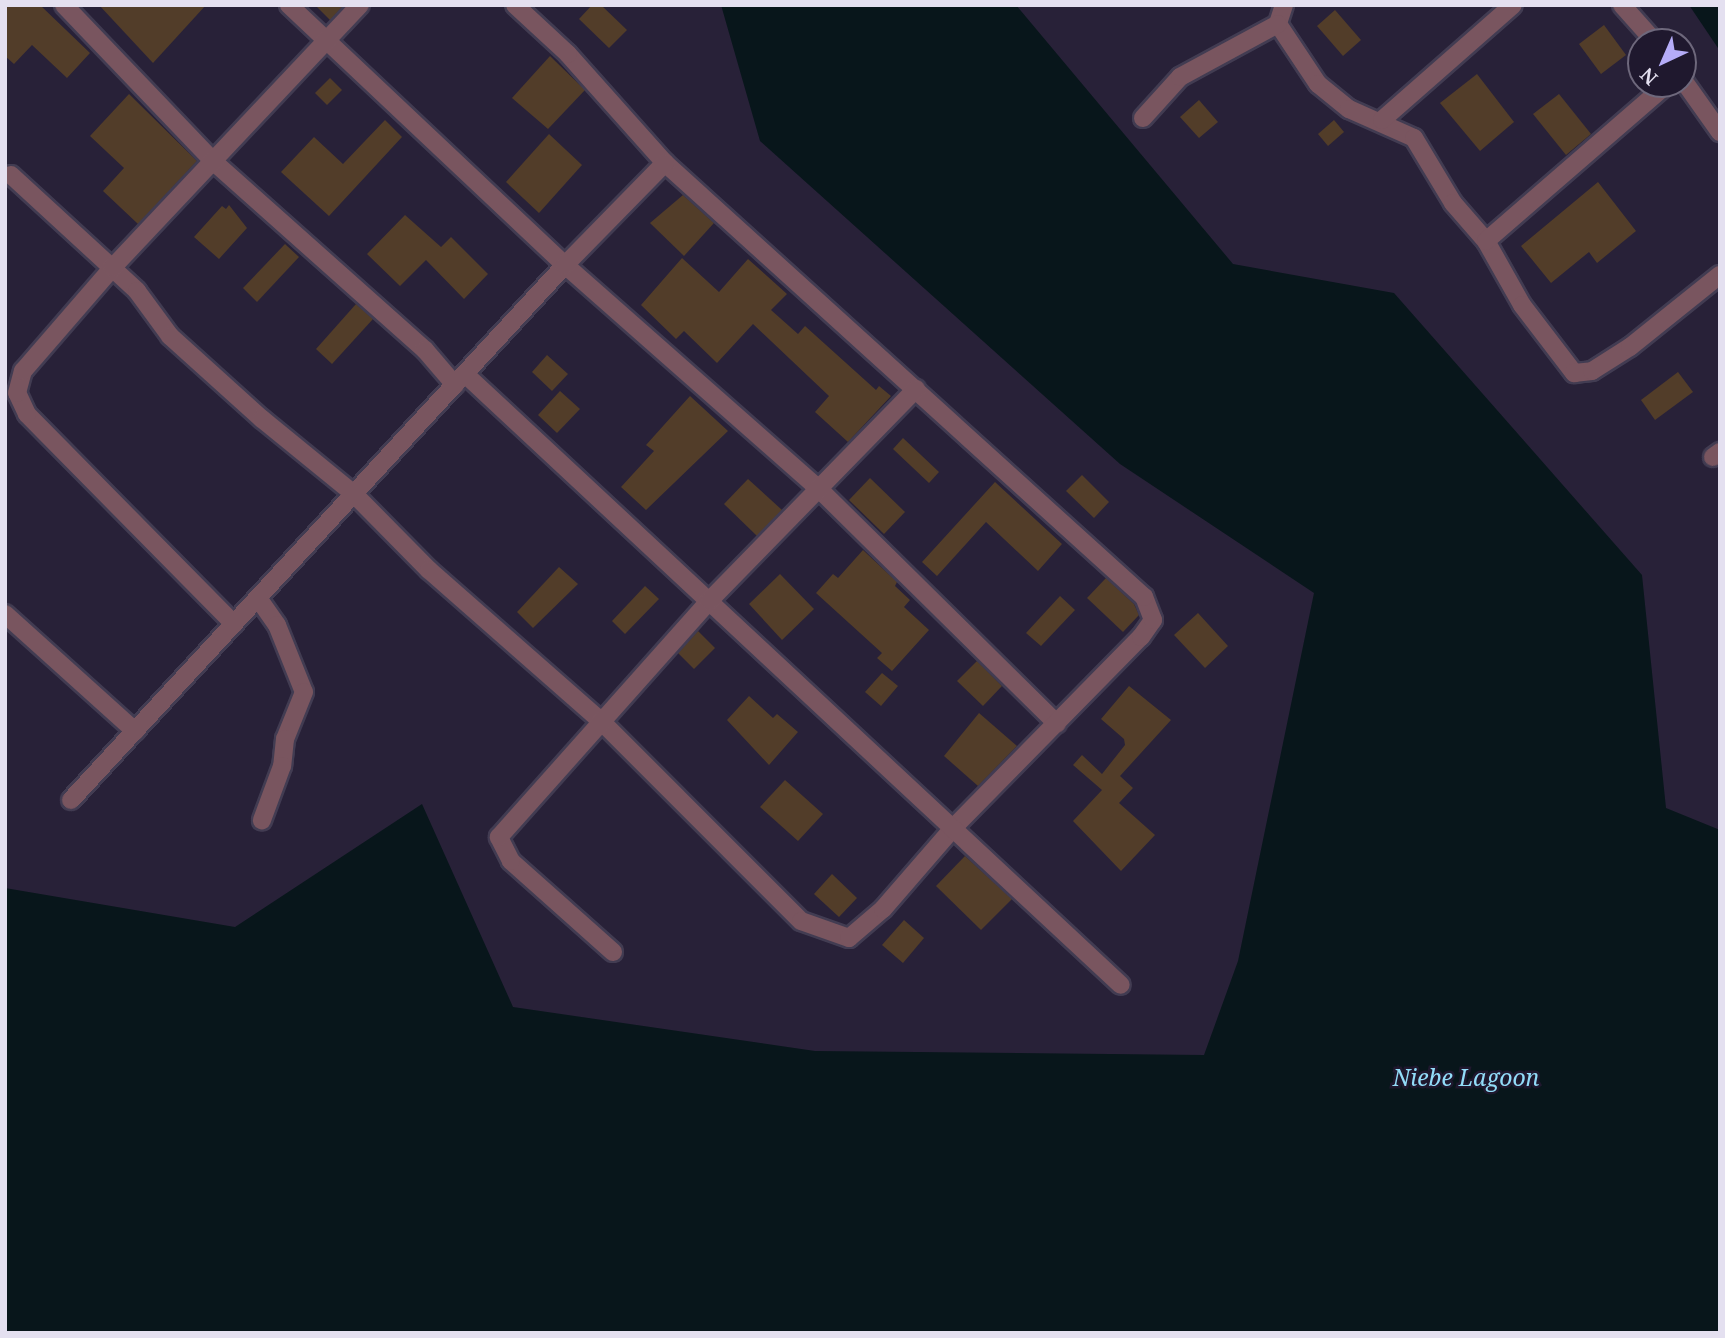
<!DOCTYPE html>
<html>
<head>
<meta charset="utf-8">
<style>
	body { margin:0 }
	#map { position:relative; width:1725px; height:1338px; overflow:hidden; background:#282138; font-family:"Noto Serif",serif }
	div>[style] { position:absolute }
	.water>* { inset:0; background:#08161b }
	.building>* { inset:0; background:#523d29 }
	.roads { filter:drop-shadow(2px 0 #423c52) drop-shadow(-2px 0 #423c52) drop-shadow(0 2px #423c52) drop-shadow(0 -2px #423c52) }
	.street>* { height:18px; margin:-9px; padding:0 9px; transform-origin:9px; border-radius:9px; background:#79555f }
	span { translate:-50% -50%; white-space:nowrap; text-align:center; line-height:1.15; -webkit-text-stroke:5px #1f182e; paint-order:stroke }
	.water-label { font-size:23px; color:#92dcf8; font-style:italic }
	.frame { position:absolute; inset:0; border:7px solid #e4e0f0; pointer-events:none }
	.north { position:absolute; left:1627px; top:28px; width:70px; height:70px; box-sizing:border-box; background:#1f182e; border:2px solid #6e687c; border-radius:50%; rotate:224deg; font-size:19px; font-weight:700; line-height:28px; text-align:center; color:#e4e0f0 }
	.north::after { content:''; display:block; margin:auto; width:24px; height:32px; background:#b5acf8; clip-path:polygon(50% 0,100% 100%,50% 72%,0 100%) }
</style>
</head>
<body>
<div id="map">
	<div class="water">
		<div style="clip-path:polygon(721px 5px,1016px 5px,1233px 264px,1394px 293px,1642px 575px,1666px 808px,1720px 830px,1720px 1333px,5px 1333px,5px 888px,235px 927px,422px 804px,513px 1007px,815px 1051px,1204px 1055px,1238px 961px,1314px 593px,1120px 464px,760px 141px)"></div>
		<div style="clip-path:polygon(1689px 5px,1720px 5px,1720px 51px)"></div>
	</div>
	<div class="building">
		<div style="clip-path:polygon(5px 5px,40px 5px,90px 53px,67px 78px,32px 45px,14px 64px,5px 56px)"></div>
		<div style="clip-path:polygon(99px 5px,206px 5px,153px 63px)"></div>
		<div style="clip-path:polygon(315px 5px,344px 5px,330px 20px)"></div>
		<div style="clip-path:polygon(592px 5px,601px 5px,627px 30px,609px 48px,579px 19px)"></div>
		<div style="clip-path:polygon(1335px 10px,1361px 40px,1343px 56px,1317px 26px)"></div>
		<div style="clip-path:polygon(1604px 25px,1626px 55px,1601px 74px,1579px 44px)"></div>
		<div style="clip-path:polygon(550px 56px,585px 90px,548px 129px,512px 98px)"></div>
		<div style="clip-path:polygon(1477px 74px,1514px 122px,1480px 151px,1440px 103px)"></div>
		<div style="clip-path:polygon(330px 78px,342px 90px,327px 105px,315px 93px)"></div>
		<div style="clip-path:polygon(129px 94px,197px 161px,138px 224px,103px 191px,124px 168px,90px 136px)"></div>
		<div style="clip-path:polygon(1559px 94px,1591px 134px,1566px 155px,1533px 114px)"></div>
		<div style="clip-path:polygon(1199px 100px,1218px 122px,1199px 138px,1180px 117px)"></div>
		<div style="clip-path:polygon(385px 120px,402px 137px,329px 216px,281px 172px,314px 137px,343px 164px)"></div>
		<div style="clip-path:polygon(1334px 120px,1344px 132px,1328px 146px,1318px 134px)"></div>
		<div style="clip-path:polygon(549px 134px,582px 165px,539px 213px,506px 182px)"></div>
		<div style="clip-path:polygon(1598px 182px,1636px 231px,1597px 263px,1589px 252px,1551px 283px,1521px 246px)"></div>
		<div style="clip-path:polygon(683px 195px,714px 223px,684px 256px,650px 223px)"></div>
		<div style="clip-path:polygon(229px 205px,247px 228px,219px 259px,194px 237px,222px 206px,226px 209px)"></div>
		<div style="clip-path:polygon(405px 215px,441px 247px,451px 237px,488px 274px,464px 299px,426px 260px,400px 286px,367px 254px)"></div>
		<div style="clip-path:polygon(285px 244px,299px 257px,257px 302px,243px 288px)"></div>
		<div style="clip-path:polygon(682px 258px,719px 292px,748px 259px,787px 294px,771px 310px,798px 334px,805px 326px,876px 390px,879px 386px,891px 396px,848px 442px,815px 412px,829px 396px,753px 324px,717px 363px,684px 331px,676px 339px,641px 305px)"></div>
		<div style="clip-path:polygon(356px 304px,373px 319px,332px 364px,316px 349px)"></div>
		<div style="clip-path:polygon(547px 355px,568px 374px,552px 391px,532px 372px)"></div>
		<div style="clip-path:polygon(1678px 372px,1693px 392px,1655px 420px,1641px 400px)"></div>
		<div style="clip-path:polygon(560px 391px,580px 409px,557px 433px,538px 415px)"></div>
		<div style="clip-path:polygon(690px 396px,728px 431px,646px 510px,621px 487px,654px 451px,646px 445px)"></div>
		<div style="clip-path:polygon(903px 438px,939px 472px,929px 483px,893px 449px)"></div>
		<div style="clip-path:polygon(1082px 475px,1109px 502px,1094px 518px,1066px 491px)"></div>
		<div style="clip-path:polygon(870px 478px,905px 512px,884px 534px,849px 500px)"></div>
		<div style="clip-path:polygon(748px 479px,782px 510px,757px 536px,724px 504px)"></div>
		<div style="clip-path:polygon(995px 482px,1062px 544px,1038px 571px,986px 522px,937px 576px,922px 562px)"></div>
		<div style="clip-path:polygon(863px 550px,897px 582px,895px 586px,910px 600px,904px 607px,929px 630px,892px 671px,877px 658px,882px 653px,816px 593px,833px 574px,838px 578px)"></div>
		<div style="clip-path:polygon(559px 567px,578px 584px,533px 628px,517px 612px)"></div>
		<div style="clip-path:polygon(780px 574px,814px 609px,782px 640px,749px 604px)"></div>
		<div style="clip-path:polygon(1106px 578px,1134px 604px,1139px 615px,1123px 632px,1087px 598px)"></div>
		<div style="clip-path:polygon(645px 586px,659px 599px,625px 634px,612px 621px)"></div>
		<div style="clip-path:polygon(1060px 596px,1075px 610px,1041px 646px,1026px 633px)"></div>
		<div style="clip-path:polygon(1198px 613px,1228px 646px,1205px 668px,1174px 635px)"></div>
		<div style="clip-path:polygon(698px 631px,715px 648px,694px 669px,678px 653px)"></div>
		<div style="clip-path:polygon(977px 661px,1002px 686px,983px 706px,957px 681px)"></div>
		<div style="clip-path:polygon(882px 673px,898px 686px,881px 706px,865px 692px)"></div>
		<div style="clip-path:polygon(1129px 686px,1171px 720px,1120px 776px,1133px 788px,1119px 803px,1155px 835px,1121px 871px,1073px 821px,1102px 790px,1073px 765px,1082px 755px,1102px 774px,1125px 745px,1124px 739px,1101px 719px)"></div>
		<div style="clip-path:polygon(749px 696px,773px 718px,777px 714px,798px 732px,769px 765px,727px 720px)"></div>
		<div style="clip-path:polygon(979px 713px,1017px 746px,978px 786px,944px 756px)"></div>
		<div style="clip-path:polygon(785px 780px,823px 814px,798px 841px,760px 807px)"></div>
		<div style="clip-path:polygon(965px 856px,1012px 899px,981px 930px,936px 886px)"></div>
		<div style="clip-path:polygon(832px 874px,857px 898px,839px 917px,814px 894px)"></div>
		<div style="clip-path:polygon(904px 920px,924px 938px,903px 963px,882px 945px)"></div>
	</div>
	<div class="roads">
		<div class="street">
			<div style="left:64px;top:5px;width:217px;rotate:46.3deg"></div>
			<div style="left:214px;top:162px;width:283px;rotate:41.7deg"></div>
			<div style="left:425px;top:350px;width:46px;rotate:49.4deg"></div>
			<div style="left:289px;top:5px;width:379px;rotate:43.3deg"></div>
			<div style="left:565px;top:265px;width:339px;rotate:41.4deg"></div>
			<div style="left:819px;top:489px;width:334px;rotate:44.6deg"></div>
			<div style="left:1284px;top:5px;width:20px;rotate:108deg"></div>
			<div style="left:1278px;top:24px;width:72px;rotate:56.3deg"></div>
			<div style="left:1318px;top:84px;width:40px;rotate:39deg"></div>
			<div style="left:1349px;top:109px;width:71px;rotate:24deg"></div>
			<div style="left:1414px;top:138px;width:76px;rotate:59deg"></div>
			<div style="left:1453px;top:203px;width:50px;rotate:49deg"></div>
			<div style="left:1486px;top:241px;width:73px;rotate:60.6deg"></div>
			<div style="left:1522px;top:305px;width:86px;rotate:52.6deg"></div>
			<div style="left:1574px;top:373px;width:18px;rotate:-6deg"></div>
			<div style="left:1592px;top:371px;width:45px;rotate:-32.3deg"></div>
			<div style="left:1630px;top:347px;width:115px;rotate:-38.7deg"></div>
			<div style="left:1622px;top:5px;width:50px;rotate:48.3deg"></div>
			<div style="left:1683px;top:80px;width:64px;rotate:54.6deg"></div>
			<div style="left:1143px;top:118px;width:55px;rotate:-47.9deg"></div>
			<div style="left:1180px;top:77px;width:111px;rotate:-28.4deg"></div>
			<div style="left:1382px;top:120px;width:174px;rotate:-41.3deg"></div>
			<div style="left:11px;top:175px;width:171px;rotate:42.6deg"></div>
			<div style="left:137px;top:291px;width:56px;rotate:53.7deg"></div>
			<div style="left:170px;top:336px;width:124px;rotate:42.1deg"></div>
			<div style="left:262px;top:419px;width:119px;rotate:39.2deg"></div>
			<div style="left:354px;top:494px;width:107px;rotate:45.4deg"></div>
			<div style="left:429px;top:570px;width:230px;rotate:41.3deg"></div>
			<div style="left:602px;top:722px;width:281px;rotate:45deg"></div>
			<div style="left:801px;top:921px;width:51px;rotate:19.5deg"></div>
			<div style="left:849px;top:938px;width:45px;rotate:-40.5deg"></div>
			<div style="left:883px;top:909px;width:108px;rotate:-49.1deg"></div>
			<div style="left:954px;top:827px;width:267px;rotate:-45.5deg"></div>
			<div style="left:1141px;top:637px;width:21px;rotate:-55deg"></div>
			<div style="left:1153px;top:620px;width:25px;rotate:-111deg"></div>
			<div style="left:1144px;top:597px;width:646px;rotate:-137.82deg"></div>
			<div style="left:665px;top:163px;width:146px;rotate:-131.7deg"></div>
			<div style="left:568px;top:54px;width:72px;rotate:-137.2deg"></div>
			<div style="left:1486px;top:241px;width:240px;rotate:-40.9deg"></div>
			<div style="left:465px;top:374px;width:896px;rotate:42.97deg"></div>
			<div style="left:1713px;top:457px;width:9px;rotate:-36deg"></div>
			<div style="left:258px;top:598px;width:33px;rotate:55deg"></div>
			<div style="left:277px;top:625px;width:72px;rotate:68.1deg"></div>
			<div style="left:304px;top:692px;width:51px;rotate:112deg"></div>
			<div style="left:285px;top:739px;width:27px;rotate:96deg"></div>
			<div style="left:282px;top:766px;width:58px;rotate:110.3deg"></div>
			<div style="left:5px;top:614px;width:175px;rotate:42deg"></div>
			<div style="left:234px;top:624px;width:295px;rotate:-134.6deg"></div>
			<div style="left:27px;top:414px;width:23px;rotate:-115deg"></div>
			<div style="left:17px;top:393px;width:23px;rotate:-75deg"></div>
			<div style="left:23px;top:371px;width:138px;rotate:-49.1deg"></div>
			<div style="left:113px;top:267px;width:360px;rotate:-46.7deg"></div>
			<div style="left:71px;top:800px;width:728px;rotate:-47.28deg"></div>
			<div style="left:565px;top:265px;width:143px;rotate:-45.6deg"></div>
			<div style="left:613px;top:952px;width:137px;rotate:-138.3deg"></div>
			<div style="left:511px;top:861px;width:27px;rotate:-117deg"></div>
			<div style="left:499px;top:837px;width:317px;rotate:-48.3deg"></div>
			<div style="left:710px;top:600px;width:295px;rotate:-45.7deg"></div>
		</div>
	</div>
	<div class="water-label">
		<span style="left:1466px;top:1077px">Niebe Lagoon</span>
	</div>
	<div class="frame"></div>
	<div class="north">N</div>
</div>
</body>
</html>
